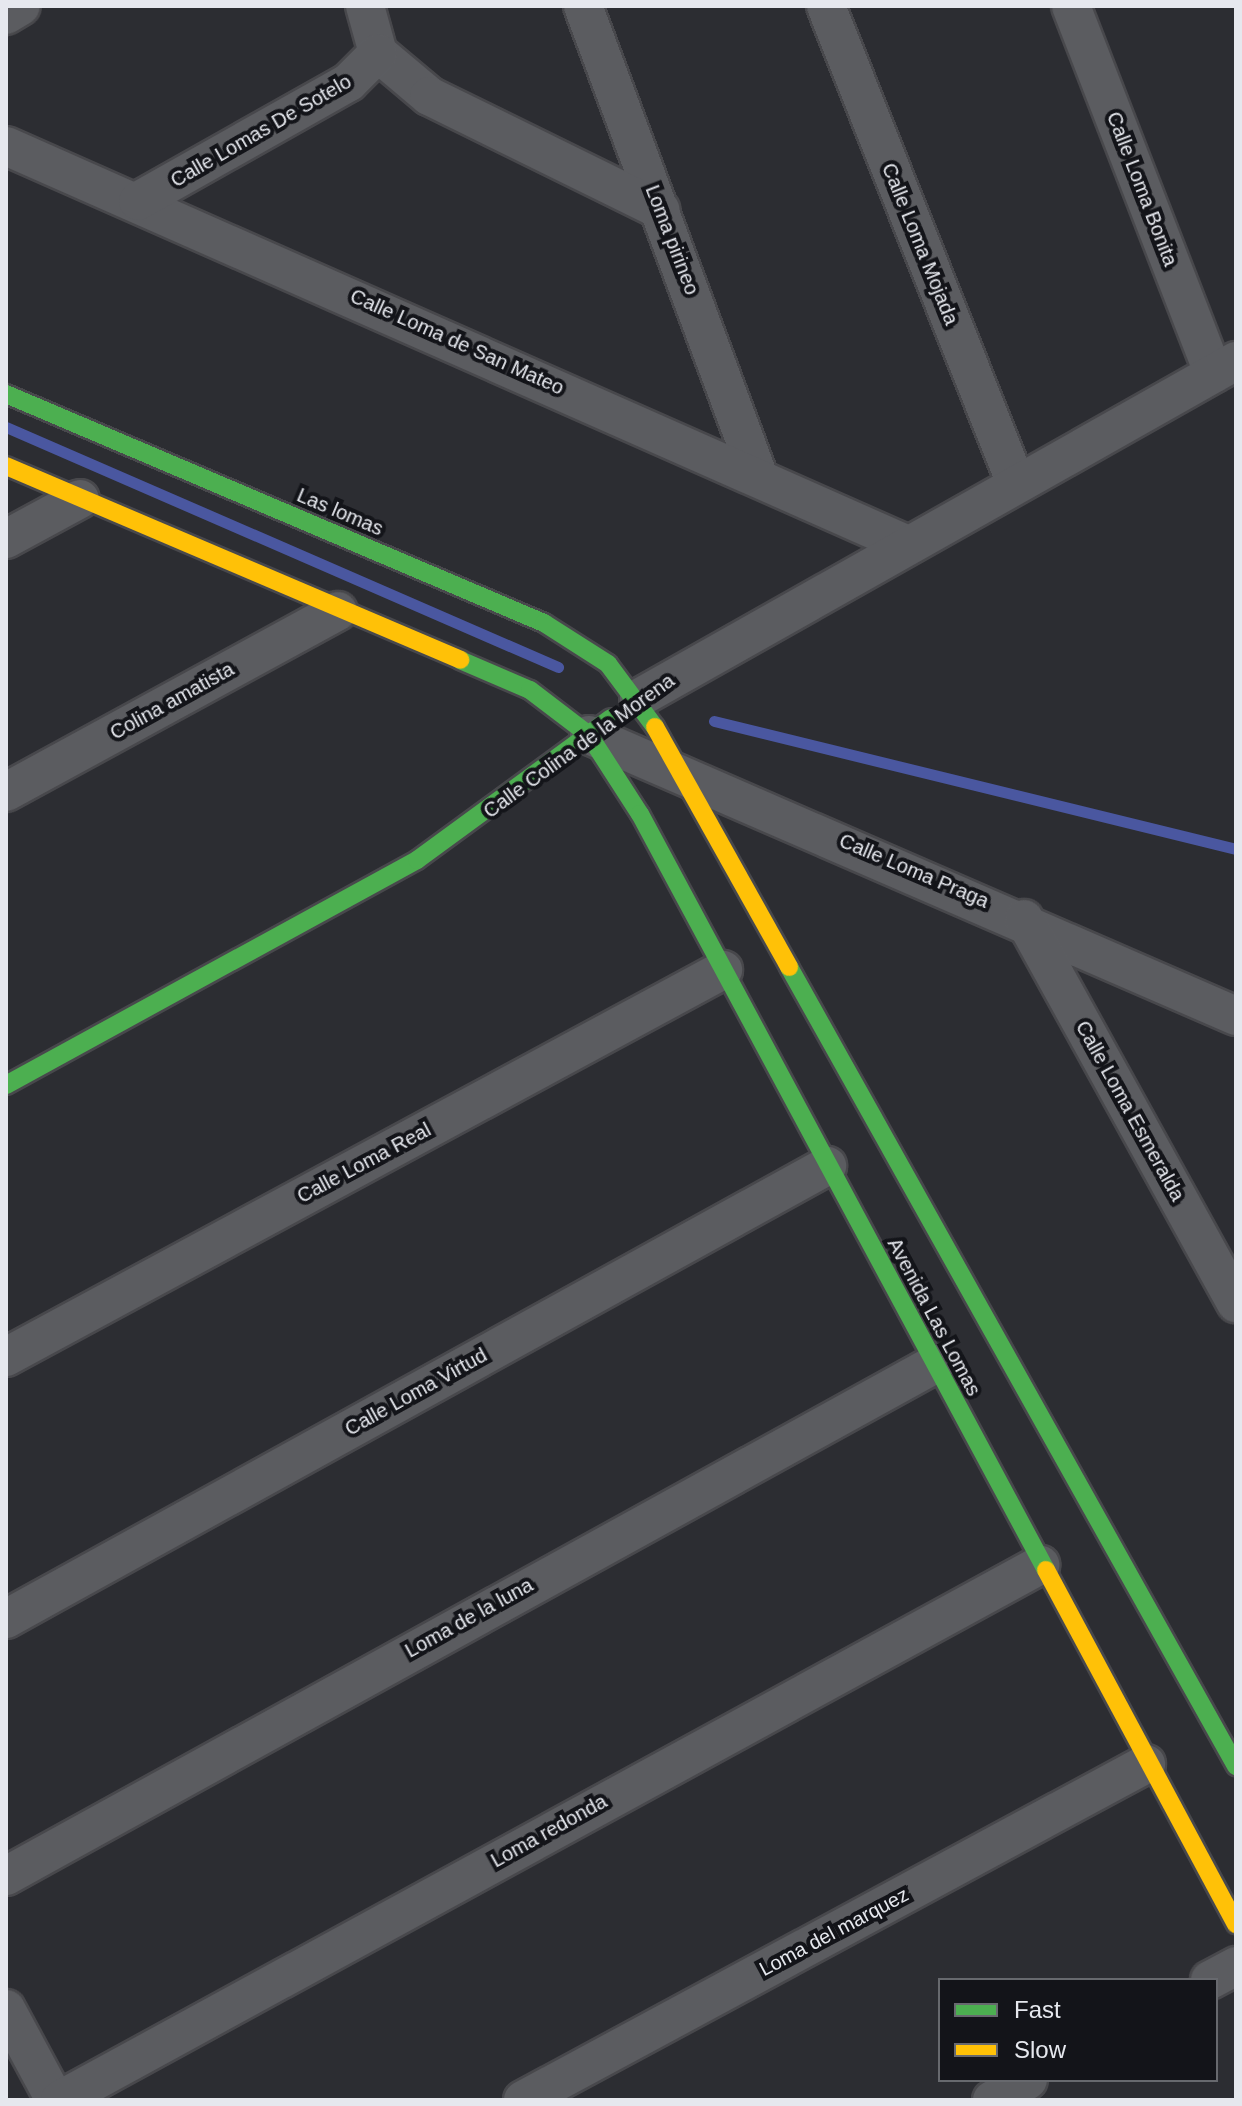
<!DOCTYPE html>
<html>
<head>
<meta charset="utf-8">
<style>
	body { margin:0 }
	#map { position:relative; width:1242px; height:2106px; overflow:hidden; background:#2c2d32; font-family:Arial,sans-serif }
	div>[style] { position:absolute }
	.stream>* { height:11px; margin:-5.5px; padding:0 5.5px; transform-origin:5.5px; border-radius:5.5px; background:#4a57a0 }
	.roads { filter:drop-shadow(2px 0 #48484c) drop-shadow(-2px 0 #48484c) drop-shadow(0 2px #48484c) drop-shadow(0 -2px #48484c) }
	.street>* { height:38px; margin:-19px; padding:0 19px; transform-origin:19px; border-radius:19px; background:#5b5c60 }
	.fast>* { height:18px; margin:-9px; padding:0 9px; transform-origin:9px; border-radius:9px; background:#4caf50 }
	.slow>* { height:18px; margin:-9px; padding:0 9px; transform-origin:9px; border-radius:9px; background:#ffc107 }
	span { translate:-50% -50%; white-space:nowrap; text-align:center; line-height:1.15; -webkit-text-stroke:8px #131419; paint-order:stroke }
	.street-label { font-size:20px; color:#e6e8ee }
	.frame { position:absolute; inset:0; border:8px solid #e6e8ee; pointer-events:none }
	.legend { position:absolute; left:938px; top:1978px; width:280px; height:104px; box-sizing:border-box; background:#131419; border:2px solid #67696e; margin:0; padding:10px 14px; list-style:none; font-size:24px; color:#e6e8ee }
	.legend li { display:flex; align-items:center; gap:16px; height:40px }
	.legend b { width:40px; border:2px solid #67696e }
</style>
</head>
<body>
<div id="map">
	<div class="stream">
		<div style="left:6px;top:427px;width:602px;rotate:23.5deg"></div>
		<div style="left:714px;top:721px;width:537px;rotate:13.78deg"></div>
	</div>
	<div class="roads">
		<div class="street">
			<div style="left:365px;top:6px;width:49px;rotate:74.5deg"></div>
			<div style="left:583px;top:6px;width:501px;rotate:69.54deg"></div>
			<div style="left:826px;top:6px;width:511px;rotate:68.3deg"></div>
			<div style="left:1071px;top:6px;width:394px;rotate:68.8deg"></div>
			<div style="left:6px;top:15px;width:17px;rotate:-31deg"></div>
			<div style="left:378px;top:53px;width:67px;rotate:40.1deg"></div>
			<div style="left:429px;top:96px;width:258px;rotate:26.2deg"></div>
			<div style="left:6px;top:146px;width:984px;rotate:23.86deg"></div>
			<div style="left:138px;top:201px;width:242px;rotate:-29.4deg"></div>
			<div style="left:349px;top:82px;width:41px;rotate:-45deg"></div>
			<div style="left:6px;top:539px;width:84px;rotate:-28.4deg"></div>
			<div style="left:639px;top:698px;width:686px;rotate:-29.44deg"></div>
			<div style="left:589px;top:735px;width:705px;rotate:23.48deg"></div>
			<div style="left:6px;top:792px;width:378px;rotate:-28.6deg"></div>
			<div style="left:1024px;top:919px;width:439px;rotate:61.1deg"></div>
			<div style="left:6px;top:1357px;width:815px;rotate:-28.36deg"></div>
			<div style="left:6px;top:1619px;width:938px;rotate:-28.89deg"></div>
			<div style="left:6px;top:1876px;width:1061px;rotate:-28.86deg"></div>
			<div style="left:1210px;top:1980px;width:30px;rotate:-28deg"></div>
			<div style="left:6px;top:2009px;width:103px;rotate:61.7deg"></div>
			<div style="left:60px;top:2100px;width:1117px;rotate:-28.63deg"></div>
			<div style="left:523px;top:2100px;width:708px;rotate:-28.34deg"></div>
			<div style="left:992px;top:2100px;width:41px;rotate:-29.1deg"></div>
		</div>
		<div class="fast">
			<div style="left:6px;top:394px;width:585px;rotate:23.06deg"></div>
			<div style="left:544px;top:623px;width:76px;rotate:32.6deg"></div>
			<div style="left:608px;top:664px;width:79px;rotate:53.3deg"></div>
			<div style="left:460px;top:660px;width:76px;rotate:23.2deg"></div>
			<div style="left:530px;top:690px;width:74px;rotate:37.3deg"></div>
			<div style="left:589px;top:735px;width:94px;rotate:57.2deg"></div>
			<div style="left:640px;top:814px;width:858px;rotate:61.76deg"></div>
			<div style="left:789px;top:967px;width:916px;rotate:60.78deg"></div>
			<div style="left:6px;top:1085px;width:469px;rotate:-28.7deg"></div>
			<div style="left:417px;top:860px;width:240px;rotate:-36.2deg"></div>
		</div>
		<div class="slow">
			<div style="left:6px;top:466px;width:494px;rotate:23.1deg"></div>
			<div style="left:655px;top:727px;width:275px;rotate:60.8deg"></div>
			<div style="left:1046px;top:1570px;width:402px;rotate:61.8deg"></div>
		</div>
	</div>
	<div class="street-label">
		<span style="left:261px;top:131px;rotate:-30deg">Calle Lomas De Sotelo</span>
		<span style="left:1142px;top:189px;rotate:69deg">Calle Loma Bonita</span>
		<span style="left:672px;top:240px;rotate:69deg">Loma pirineo</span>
		<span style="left:920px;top:244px;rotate:68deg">Calle Loma Mojada</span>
		<span style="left:457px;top:342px;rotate:24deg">Calle Loma de San Mateo</span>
		<span style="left:340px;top:512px;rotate:23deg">Las lomas</span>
		<span style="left:172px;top:701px;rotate:-29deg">Colina amatista</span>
		<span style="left:579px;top:746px;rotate:-36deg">Calle Colina de la Morena</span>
		<span style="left:914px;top:871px;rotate:23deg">Calle Loma Praga</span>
		<span style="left:1130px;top:1111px;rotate:61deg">Calle Loma Esmeralda</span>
		<span style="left:364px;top:1163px;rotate:-28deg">Calle Loma Real</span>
		<span style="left:934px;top:1317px;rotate:62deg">Avenida Las Lomas</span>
		<span style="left:416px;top:1392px;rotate:-29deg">Calle Loma Virtud</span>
		<span style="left:469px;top:1618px;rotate:-29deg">Loma de la luna</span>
		<span style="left:549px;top:1831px;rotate:-29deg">Loma redonda</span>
		<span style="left:834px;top:1932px;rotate:-28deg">Loma del marquez</span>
	</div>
	<div class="frame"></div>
	<ul class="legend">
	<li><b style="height:10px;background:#4caf50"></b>Fast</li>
	<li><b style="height:10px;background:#ffc107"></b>Slow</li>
	</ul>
</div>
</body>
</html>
